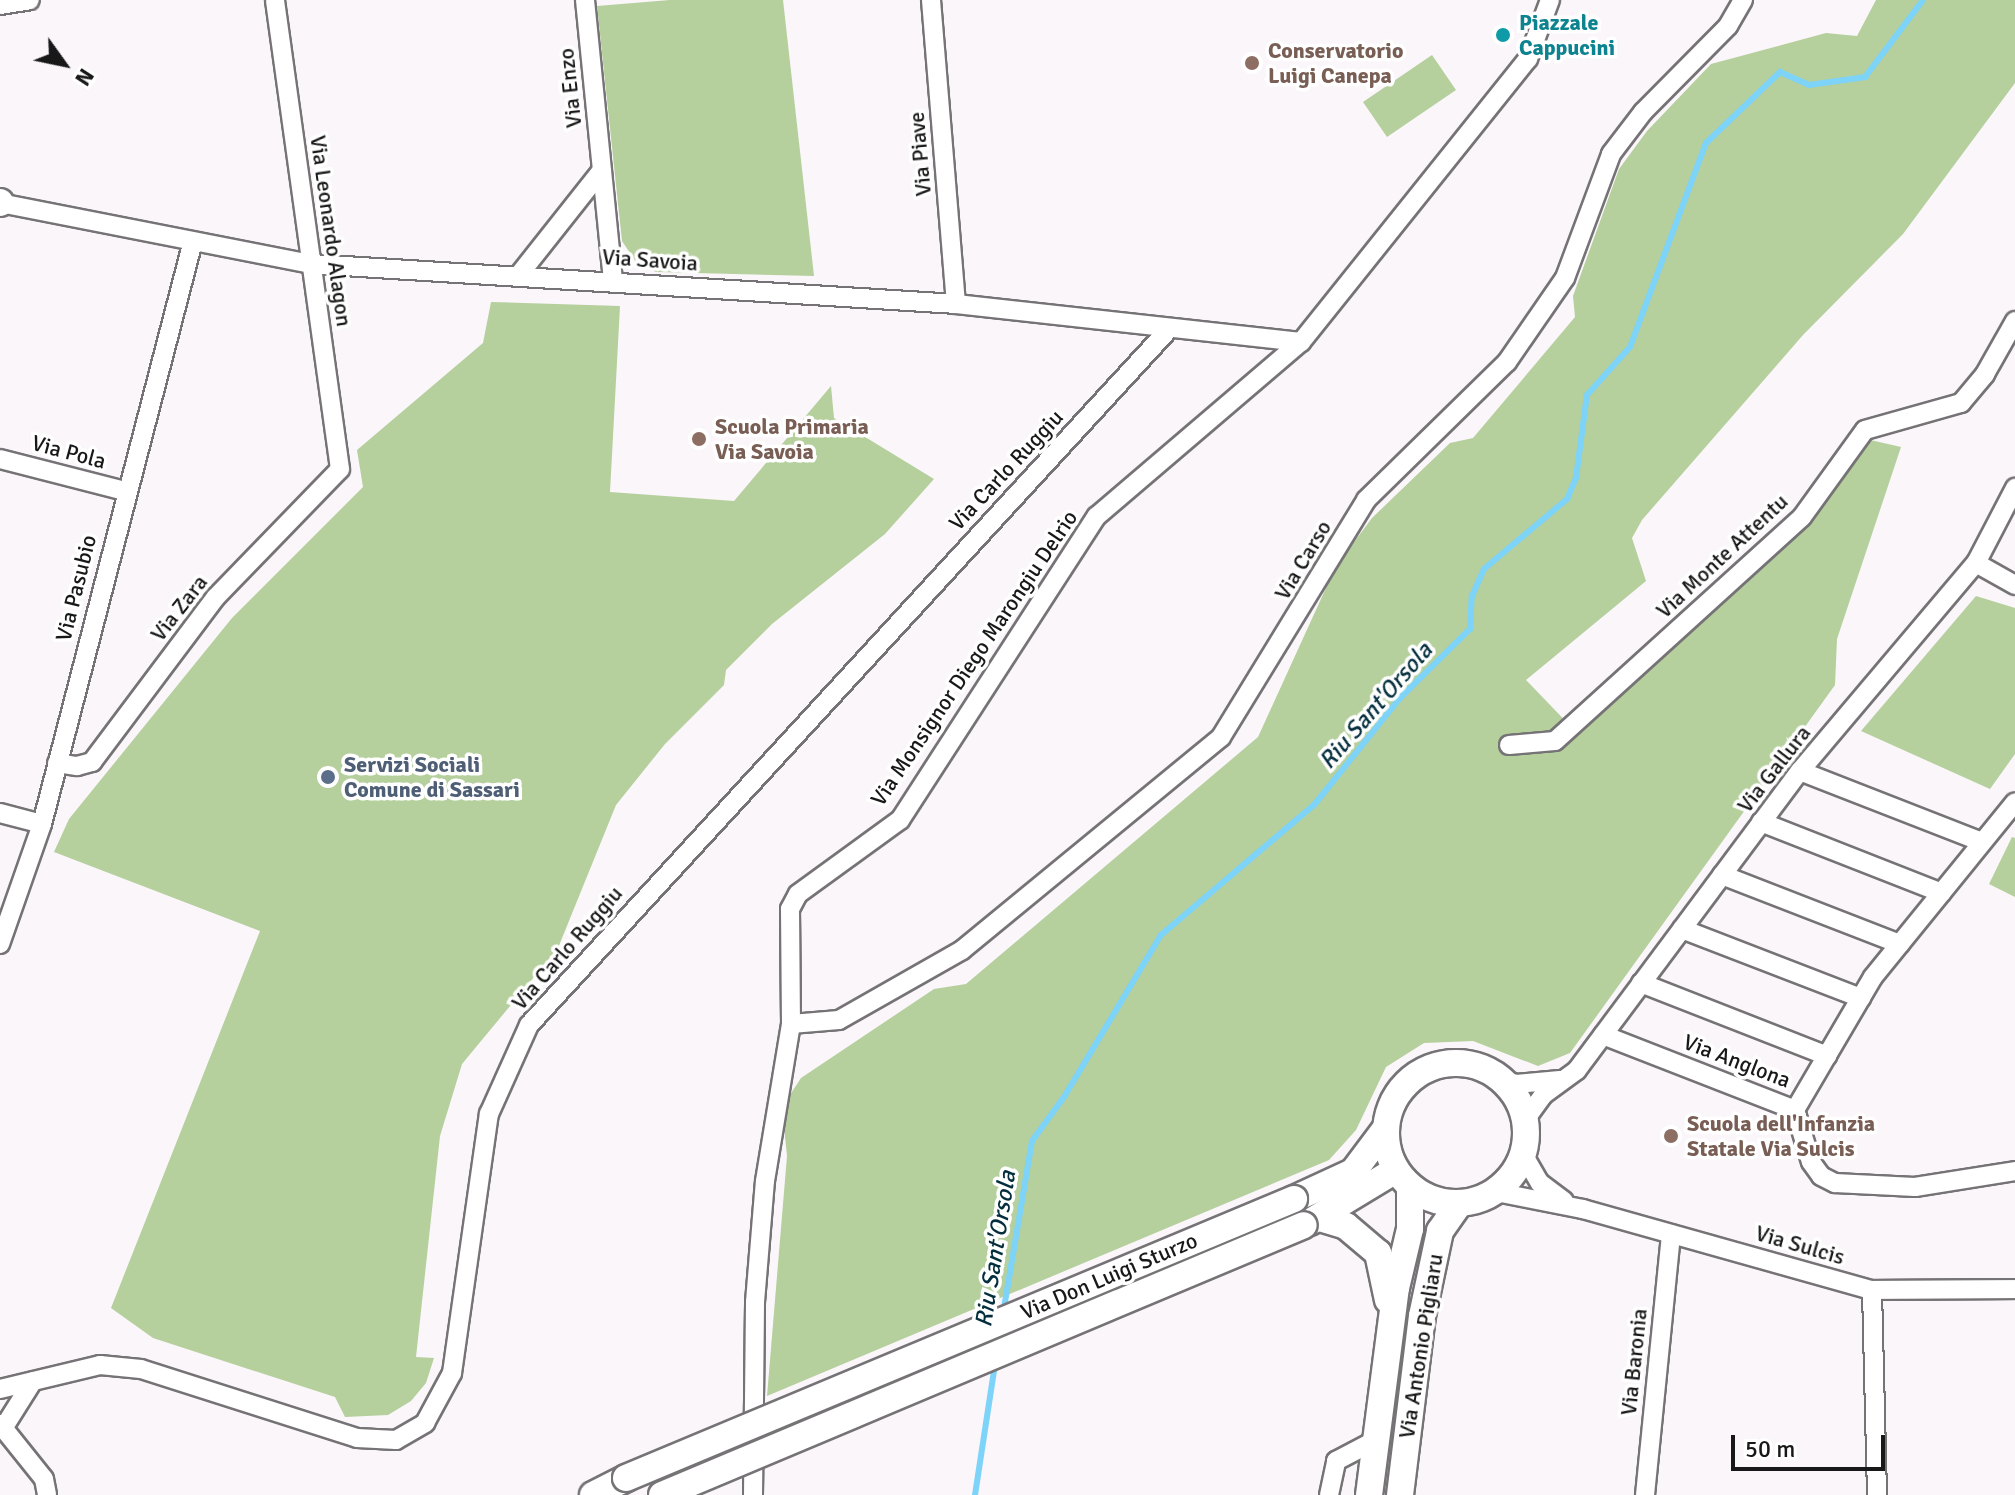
<!DOCTYPE html>
<html>
<head>
<meta charset="utf-8">
<style>
	body { margin:0 }
	#map { position:relative; width:2015px; height:1495px; overflow:hidden; background:#faf6fa; font-family:Signika,sans-serif }
	div>[style] { position:absolute }
	.green>* { inset:0; background:#b5cf9d }
	.stream>* { height:6px; margin:-3px; padding:0 3px; transform-origin:3px; border-radius:3px; background:#7dd3f8 }
	.roads { filter:drop-shadow(2px 0 #767376) drop-shadow(-2px 0 #767376) drop-shadow(0 2px #767376) drop-shadow(0 -2px #767376) }
	.minor>* { height:18px; margin:-9px; padding:0 9px; transform-origin:9px; border-radius:9px; background:#fff }
	.secondary>* { height:26px; margin:-13px; padding:0 13px; transform-origin:13px; border-radius:13px; background:#fff }
	.secondary>.ring { margin:-13px; padding:0; box-sizing:content-box; background:none; border:26px solid #fff; border-radius:50% }
	.bridges { filter:drop-shadow(2px 0 #767376) drop-shadow(-2px 0 #767376) drop-shadow(0 2px #767376) drop-shadow(0 -2px #767376) }
	.secondary-bridge>* { height:26px; margin:-13px; padding:0 13px; transform-origin:13px; border-radius:13px; background:#fff }
	.dots>* { width:22px; height:22px; translate:-50% -50%; box-sizing:border-box; border:4px solid #fff; border-radius:50% }
	span { translate:-50% -50%; white-space:nowrap; text-align:center; line-height:1.15; -webkit-text-stroke:7px #fff; paint-order:stroke }
	.culture-label { font-size:22px; color:#0d838f; font-weight:700 }
	.left { translate:0 -50%; text-align:left }
	.education-label { font-size:22px; color:#785e54; font-weight:700 }
	.street-label { font-size:22px; color:#191819 }
	.service-label { font-size:22px; color:#4e5e75; font-weight:700 }
	.water-label { font-size:24px; color:#042e3d; font-style:italic }
	.north { position:absolute; left:24px; top:24px; width:80px; height:80px; -webkit-text-stroke:6px #fff; paint-order:stroke; rotate:123deg; font-size:22px; font-weight:700; line-height:32px; text-align:center; color:#191819 }
	.north::after { content:''; display:block; margin:auto; width:28px; height:36px; background:#191819; clip-path:polygon(50% 0,100% 100%,50% 72%,0 100%) }
	.scale { position:absolute; left:1731px; top:1435px; width:154px; height:36px; box-sizing:border-box; border:4px solid #191819; border-top:0; padding-left:10px; font-size:24px; line-height:28px; white-space:nowrap; color:#191819; -webkit-text-stroke:6px #fff; paint-order:stroke }
</style>
</head>
<body>
<div id="map">
	<div class="green">
		<div style="clip-path:polygon(670px 0,783px 0,814px 276px,656px 272px,636px 262px,622px 241px,597px 6px)"></div>
		<div style="clip-path:polygon(1876px 0,2015px 0,2015px 83px,1903px 234px,1803px 335px,1642px 520px,1632px 538px,1646px 581px,1526px 680px,1578px 734px,1804px 529px,1866px 439px,1901px 447px,1837px 639px,1835px 685px,1570px 1053px,1538px 1066px,1473px 1041px,1424px 1043px,1386px 1067px,1356px 1130px,1329px 1160px,767px 1396px,787px 1156px,782px 1107px,801px 1078px,934px 989px,966px 984px,1258px 737px,1336px 566px,1372px 518px,1450px 443px,1473px 438px,1575px 317px,1573px 296px,1619px 169px,1647px 131px,1711px 64px,1826px 33px,1857px 36px)"></div>
		<div style="clip-path:polygon(1432px 55px,1456px 90px,1387px 137px,1363px 102px)"></div>
		<div style="clip-path:polygon(491px 302px,620px 306px,610px 492px,734px 501px,831px 386px,834px 418px,934px 479px,885px 534px,772px 624px,726px 670px,724px 685px,665px 744px,616px 805px,558px 948px,462px 1064px,440px 1136px,416px 1357px,434px 1358px,426px 1383px,411px 1401px,388px 1415px,345px 1417px,335px 1397px,153px 1338px,111px 1308px,260px 931px,54px 852px,69px 819px,232px 618px,363px 487px,357px 450px,483px 343px)"></div>
		<div style="clip-path:polygon(1976px 596px,2015px 608px,2015px 754px,1990px 789px,1861px 731px)"></div>
		<div style="clip-path:polygon(2012px 837px,2015px 838px,2015px 897px,1989px 884px)"></div>
	</div>
	<div class="stream">
		<div style="left:1003px;top:1314px;width:175px;rotate:-80.5deg"></div>
		<div style="left:1032px;top:1141px;width:54px;rotate:-54deg"></div>
		<div style="left:1064px;top:1097px;width:189px;rotate:-59.1deg"></div>
		<div style="left:1161px;top:935px;width:201px;rotate:-40.4deg"></div>
		<div style="left:1314px;top:805px;width:137px;rotate:-51.2deg"></div>
		<div style="left:1400px;top:698px;width:98px;rotate:-44.6deg"></div>
		<div style="left:1470px;top:629px;width:33px;rotate:-87deg"></div>
		<div style="left:1472px;top:596px;width:30px;rotate:-66deg"></div>
		<div style="left:1484px;top:569px;width:109px;rotate:-40.1deg"></div>
		<div style="left:1567px;top:499px;width:23px;rotate:-67deg"></div>
		<div style="left:1576px;top:478px;width:84px;rotate:-82.5deg"></div>
		<div style="left:1587px;top:395px;width:64px;rotate:-48.1deg"></div>
		<div style="left:1630px;top:347px;width:218px;rotate:-69.6deg"></div>
		<div style="left:1706px;top:143px;width:103px;rotate:-43.8deg"></div>
		<div style="left:1780px;top:72px;width:32px;rotate:24deg"></div>
		<div style="left:1809px;top:85px;width:57px;rotate:-8.1deg"></div>
		<div style="left:1865px;top:77px;width:96px;rotate:-53deg"></div>
		<div style="left:975px;top:1495px;width:133px;rotate:-81.3deg"></div>
	</div>
	<div class="roads">
		<div class="minor">
			<div style="left:585px;top:0;width:283px;rotate:84.3deg"></div>
			<div style="left:931px;top:0;width:305px;rotate:85.3deg"></div>
			<div style="left:0;top:5px;width:30px;rotate:-9deg"></div>
			<div style="left:0;top:203px;width:318px;rotate:11.1deg"></div>
			<div style="left:312px;top:264px;width:645px;rotate:3.55deg"></div>
			<div style="left:956px;top:304px;width:347px;rotate:6.3deg"></div>
			<div style="left:518px;top:276px;width:135px;rotate:-51.6deg"></div>
			<div style="left:0;top:459px;width:129px;rotate:14.4deg"></div>
			<div style="left:1976px;top:563px;width:45px;rotate:29.4deg"></div>
			<div style="left:1509px;top:745px;width:46px;rotate:-5deg"></div>
			<div style="left:1555px;top:741px;width:333px;rotate:-42.2deg"></div>
			<div style="left:1802px;top:517px;width:107px;rotate:-54.1deg"></div>
			<div style="left:1865px;top:430px;width:100px;rotate:-15.7deg"></div>
			<div style="left:1961px;top:403px;width:38px;rotate:-50deg"></div>
			<div style="left:1985px;top:374px;width:61px;rotate:-60.5deg"></div>
			<div style="left:57px;top:763px;width:20px;rotate:9deg"></div>
			<div style="left:77px;top:766px;width:16px;rotate:-15deg"></div>
			<div style="left:92px;top:762px;width:206px;rotate:-53.1deg"></div>
			<div style="left:216px;top:597px;width:178px;rotate:-45.9deg"></div>
			<div style="left:340px;top:469px;width:473px;rotate:-97.9deg"></div>
			<div style="left:1800px;top:771px;width:195px;rotate:21.3deg"></div>
			<div style="left:0;top:813px;width:43px;rotate:14.7deg"></div>
			<div style="left:1761px;top:822px;width:194px;rotate:21.4deg"></div>
			<div style="left:1722px;top:875px;width:191px;rotate:21.2deg"></div>
			<div style="left:1682px;top:929px;width:192px;rotate:21.1deg"></div>
			<div style="left:0;top:944px;width:127px;rotate:-70.7deg"></div>
			<div style="left:42px;top:824px;width:602px;rotate:-75.48deg"></div>
			<div style="left:1641px;top:983px;width:200px;rotate:21.4deg"></div>
			<div style="left:791px;top:1024px;width:48px;rotate:-4.8deg"></div>
			<div style="left:839px;top:1020px;width:142px;rotate:-29.6deg"></div>
			<div style="left:962px;top:950px;width:335px;rotate:-39.4deg"></div>
			<div style="left:1221px;top:737px;width:278px;rotate:-58.5deg"></div>
			<div style="left:1366px;top:500px;width:197px;rotate:-44.4deg"></div>
			<div style="left:1507px;top:362px;width:102px;rotate:-55.4deg"></div>
			<div style="left:1565px;top:278px;width:132px;rotate:-69.6deg"></div>
			<div style="left:1611px;top:154px;width:53px;rotate:-52.7deg"></div>
			<div style="left:1643px;top:112px;width:121px;rotate:-45.3deg"></div>
			<div style="left:1728px;top:26px;width:30px;rotate:-60deg"></div>
			<div style="left:1603px;top:1035px;width:206px;rotate:21.3deg"></div>
			<div style="left:1503px;top:1080px;width:14px;rotate:17deg"></div>
			<div style="left:1516px;top:1084px;width:44px;rotate:-5.2deg"></div>
			<div style="left:1795px;top:1110px;width:154px;rotate:-59.6deg"></div>
			<div style="left:1873px;top:977px;width:225px;rotate:-50.9deg"></div>
			<div style="left:1795px;top:1110px;width:54px;rotate:72.9deg"></div>
			<div style="left:1811px;top:1162px;width:17px;rotate:54deg"></div>
			<div style="left:1821px;top:1176px;width:16px;rotate:27deg"></div>
			<div style="left:1835px;top:1183px;width:80px;rotate:2.9deg"></div>
			<div style="left:1915px;top:1187px;width:101px;rotate:-9.1deg"></div>
			<div style="left:1525px;top:1120px;width:31px;rotate:-54deg"></div>
			<div style="left:1543px;top:1095px;width:42px;rotate:-36.3deg"></div>
			<div style="left:1577px;top:1070px;width:373px;rotate:-53.3deg"></div>
			<div style="left:1800px;top:771px;width:272px;rotate:-49.8deg"></div>
			<div style="left:1976px;top:563px;width:85px;rotate:-62.5deg"></div>
			<div style="left:1523px;top:1154px;width:34px;rotate:60deg"></div>
			<div style="left:1540px;top:1183px;width:30px;rotate:37deg"></div>
			<div style="left:1496px;top:1192px;width:89px;rotate:11.1deg"></div>
			<div style="left:1583px;top:1209px;width:300px;rotate:15.7deg"></div>
			<div style="left:1872px;top:1290px;width:143px;rotate:-0.4deg"></div>
			<div style="left:1872px;top:1290px;width:205px;rotate:88.6deg"></div>
			<div style="left:0;top:1389px;width:103px;rotate:-13.5deg"></div>
			<div style="left:100px;top:1365px;width:41px;rotate:5.6deg"></div>
			<div style="left:141px;top:1369px;width:227px;rotate:17.7deg"></div>
			<div style="left:357px;top:1438px;width:39px;rotate:3deg"></div>
			<div style="left:396px;top:1440px;width:34px;rotate:-30deg"></div>
			<div style="left:425px;top:1423px;width:57px;rotate:-61.6deg"></div>
			<div style="left:452px;top:1373px;width:262px;rotate:-81.9deg"></div>
			<div style="left:489px;top:1114px;width:98px;rotate:-65.8deg"></div>
			<div style="left:529px;top:1025px;width:944px;rotate:-47.4deg"></div>
			<div style="left:0;top:1424px;width:70px;rotate:51.3deg"></div>
			<div style="left:44px;top:1479px;width:16px;rotate:79deg"></div>
			<div style="left:4px;top:1427px;width:54px;rotate:-57.8deg"></div>
			<div style="left:753px;top:1495px;width:193px;rotate:-89.4deg"></div>
			<div style="left:755px;top:1302px;width:121px;rotate:-85.3deg"></div>
			<div style="left:765px;top:1181px;width:159px;rotate:-80.6deg"></div>
			<div style="left:791px;top:1024px;width:115px;rotate:-90.5deg"></div>
			<div style="left:790px;top:909px;width:17px;rotate:-62deg"></div>
			<div style="left:798px;top:894px;width:126px;rotate:-36deg"></div>
			<div style="left:900px;top:820px;width:362px;rotate:-57.1deg"></div>
			<div style="left:1097px;top:516px;width:268px;rotate:-40.5deg"></div>
			<div style="left:1301px;top:342px;width:363px;rotate:-51.3deg"></div>
			<div style="left:1528px;top:59px;width:63px;rotate:-69.6deg"></div>
			<div style="left:1329px;top:1495px;width:35px;rotate:-78deg"></div>
			<div style="left:1336px;top:1461px;width:43px;rotate:-27.8deg"></div>
			<div style="left:1645px;top:1495px;width:262px;rotate:-84.3deg"></div>
		</div>
		<div class="secondary">
			<div style="left:0;top:202px;width:1px;rotate:90deg"></div>
			<div class="ring" style="left:1386px;top:1063px;width:114px;height:114px"></div>
			<div style="left:1294px;top:1199px;width:65px;rotate:-24.6deg"></div>
			<div style="left:1353px;top:1172px;width:55px;rotate:-53.1deg"></div>
			<div style="left:1320px;top:1218px;width:27px;rotate:17deg"></div>
			<div style="left:1346px;top:1226px;width:42px;rotate:40.2deg"></div>
			<div style="left:1378px;top:1253px;width:48px;rotate:78deg"></div>
			<div style="left:1310px;top:1222px;width:100px;rotate:-31.2deg"></div>
			<div style="left:593px;top:1495px;width:37px;rotate:-27deg"></div>
			<div style="left:1369px;top:1495px;width:209px;rotate:-82.6deg"></div>
			<div style="left:1396px;top:1288px;width:61px;rotate:-76.7deg"></div>
			<div style="left:1410px;top:1229px;width:42px;rotate:-90deg"></div>
			<div style="left:1400px;top:1495px;width:180px;rotate:-83deg"></div>
			<div style="left:1422px;top:1316px;width:87px;rotate:-78deg"></div>
			<div style="left:1440px;top:1231px;width:33px;rotate:-55deg"></div>
		</div>
	</div>
	<div class="bridges">
		<div class="secondary-bridge">
			<div style="left:626px;top:1478px;width:724px;rotate:-22.67deg"></div>
			<div style="left:662px;top:1495px;width:696px;rotate:-22.81deg"></div>
		</div>
	</div>
	<div class="dots">
		<div style="left:1503px;top:35px;background:#0f9aa8"></div>
		<div style="left:1252px;top:63px;background:#8d6e63"></div>
		<div style="left:699px;top:439px;background:#8d6e63"></div>
		<div style="left:328px;top:777px;background:#5c6f8a"></div>
		<div style="left:1671px;top:1136px;background:#8d6e63"></div>
	</div>
	<div class="culture-label">
		<span class="left" style="left:1519px;top:35px">Piazzale<br>Cappucini</span>
	</div>
	<div class="education-label">
		<span class="left" style="left:1268px;top:63px">Conservatorio<br>Luigi Canepa</span>
		<span class="left" style="left:715px;top:439px">Scuola Primaria<br>Via Savoia</span>
		<span class="left" style="left:1687px;top:1136px">Scuola dell'Infanzia<br>Statale Via Sulcis</span>
	</div>
	<div class="street-label">
		<span style="left:570px;top:88px;rotate:-96deg">Via Enzo</span>
		<span style="left:920px;top:154px;rotate:-95deg">Via Piave</span>
		<span style="left:331px;top:231px;rotate:82deg">Via Leonardo Alagon</span>
		<span style="left:650px;top:260px;rotate:4deg">Via Savoia</span>
		<span style="left:69px;top:452px;rotate:15deg">Via Pola</span>
		<span style="left:1006px;top:470px;rotate:-47deg">Via Carlo Ruggiu</span>
		<span style="left:1722px;top:556px;rotate:-43deg">Via Monte Attentu</span>
		<span style="left:1303px;top:560px;rotate:-59deg">Via Carso</span>
		<span style="left:76px;top:588px;rotate:-76deg">Via Pasubio</span>
		<span style="left:179px;top:608px;rotate:-52deg">Via Zara</span>
		<span style="left:974px;top:658px;rotate:-56deg">Via Monsignor Diego Marongiu Delrio</span>
		<span style="left:1774px;top:769px;rotate:-52deg">Via Gallura</span>
		<span style="left:567px;top:948px;rotate:-49deg">Via Carlo Ruggiu</span>
		<span style="left:1737px;top:1061px;rotate:21deg">Via Anglona</span>
		<span style="left:1800px;top:1245px;rotate:16deg">Via Sulcis</span>
		<span style="left:1109px;top:1276px;rotate:-23deg">Via Don Luigi Sturzo</span>
		<span style="left:1421px;top:1346px;rotate:-81deg">Via Antonio Pigliaru</span>
		<span style="left:1634px;top:1362px;rotate:-84deg">Via Baronia</span>
	</div>
	<div class="service-label">
		<span class="left" style="left:344px;top:777px">Servizi Sociali<br>Comune di Sassari</span>
	</div>
	<div class="water-label">
		<span style="left:1376px;top:706px;rotate:-49deg">Riu Sant'Orsola</span>
		<span style="left:996px;top:1249px;rotate:-81deg">Riu Sant'Orsola</span>
	</div>
	<div class="north">N</div>
	<div class="scale">50 m</div>
</div>
</body>
</html>
